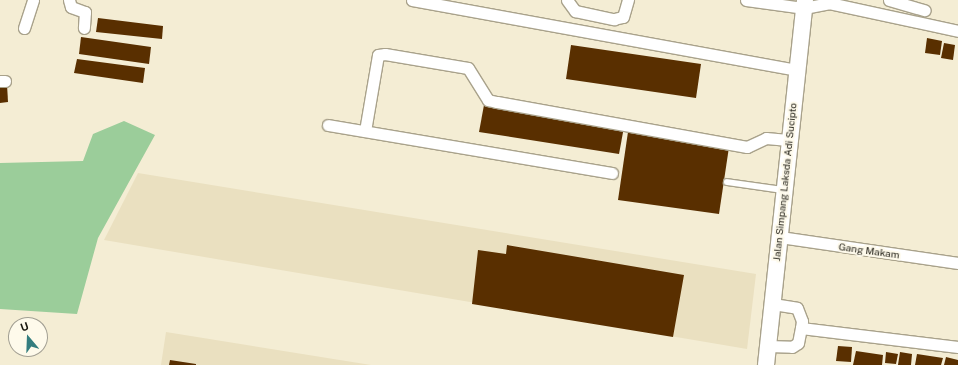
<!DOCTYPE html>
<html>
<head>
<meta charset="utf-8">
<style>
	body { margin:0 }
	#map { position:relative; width:958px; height:365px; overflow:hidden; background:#f4edd4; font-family:"Public Sans",sans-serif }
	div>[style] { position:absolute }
	.built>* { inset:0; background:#eae0c0 }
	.green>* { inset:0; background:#9bcd9a }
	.building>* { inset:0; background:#592f00 }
	.roads { filter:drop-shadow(1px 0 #a9a28b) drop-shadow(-1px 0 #a9a28b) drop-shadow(0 1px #a9a28b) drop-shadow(0 -1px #a9a28b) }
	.lane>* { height:5.5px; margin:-2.75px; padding:0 2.75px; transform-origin:2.75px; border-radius:2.75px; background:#fff }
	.street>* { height:11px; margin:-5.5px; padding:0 5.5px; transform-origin:5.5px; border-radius:5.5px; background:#fff }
	.secondary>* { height:16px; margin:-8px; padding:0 8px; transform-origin:8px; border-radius:8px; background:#fff }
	span { translate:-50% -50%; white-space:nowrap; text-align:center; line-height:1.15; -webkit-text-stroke:4px #fefaeb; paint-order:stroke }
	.street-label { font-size:10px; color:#19170e }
	.north { position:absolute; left:8px; top:317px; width:40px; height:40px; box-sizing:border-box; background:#fefaeb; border:1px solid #a29f93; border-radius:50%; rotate:341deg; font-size:11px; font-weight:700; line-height:16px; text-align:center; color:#19170e }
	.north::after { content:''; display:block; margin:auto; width:14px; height:18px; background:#347d7e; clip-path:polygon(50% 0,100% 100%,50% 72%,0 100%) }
</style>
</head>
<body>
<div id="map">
	<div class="built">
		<div style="clip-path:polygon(138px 173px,756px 274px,747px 349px,104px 240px)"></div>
		<div style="clip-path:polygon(166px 332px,371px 365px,161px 365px)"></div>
	</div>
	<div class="green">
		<div style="clip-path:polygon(124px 121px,155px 135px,98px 238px,77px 314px,0 309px,0 163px,83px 161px,93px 134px)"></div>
	</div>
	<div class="building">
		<div style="clip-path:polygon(98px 18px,163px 26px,162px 39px,96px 32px)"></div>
		<div style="clip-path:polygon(81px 37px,151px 47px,149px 64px,79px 54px)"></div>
		<div style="clip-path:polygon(927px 38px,942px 41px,940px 55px,925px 53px)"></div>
		<div style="clip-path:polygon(944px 43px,955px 45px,953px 60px,941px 58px)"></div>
		<div style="clip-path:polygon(571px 45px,701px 64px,696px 98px,566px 79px)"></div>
		<div style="clip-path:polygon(77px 59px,145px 68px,143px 83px,74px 73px)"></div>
		<div style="clip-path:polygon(0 84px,7px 84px,8px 102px,0 103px)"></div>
		<div style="clip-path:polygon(484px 105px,624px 127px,619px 154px,479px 132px)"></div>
		<div style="clip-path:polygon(628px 132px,729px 147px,719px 214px,618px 200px)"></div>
		<div style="clip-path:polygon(507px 245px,684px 275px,673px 337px,472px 304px,478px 250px,506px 254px)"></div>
		<div style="clip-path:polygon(838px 346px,852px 347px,851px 362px,836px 361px)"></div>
		<div style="clip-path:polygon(856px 351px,883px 355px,882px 365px,853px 365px)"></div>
		<div style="clip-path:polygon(886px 352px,898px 354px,896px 364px,885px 363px)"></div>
		<div style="clip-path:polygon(900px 352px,912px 354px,911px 365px,898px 365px)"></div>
		<div style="clip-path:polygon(917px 354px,943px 358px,941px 365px,915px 365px)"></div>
		<div style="clip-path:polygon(946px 357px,958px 360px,958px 365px,944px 365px)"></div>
		<div style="clip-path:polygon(170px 360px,196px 364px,196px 365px,169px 365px)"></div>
	</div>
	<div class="roads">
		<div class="lane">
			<div style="left:727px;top:182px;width:57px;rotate:8.1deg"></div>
		</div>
		<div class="street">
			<div style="left:69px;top:0;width:7px;rotate:74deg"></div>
			<div style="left:71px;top:7px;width:15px;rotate:20deg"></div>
			<div style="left:85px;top:12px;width:16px;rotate:94deg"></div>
			<div style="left:412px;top:0;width:392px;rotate:10.3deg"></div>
			<div style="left:567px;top:0;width:14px;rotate:54deg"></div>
			<div style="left:575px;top:11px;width:40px;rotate:12deg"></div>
			<div style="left:614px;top:19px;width:9px;rotate:-13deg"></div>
			<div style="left:623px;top:17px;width:18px;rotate:-74deg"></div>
			<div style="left:746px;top:0;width:59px;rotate:7.9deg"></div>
			<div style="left:804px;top:8px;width:25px;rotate:-11deg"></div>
			<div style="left:829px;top:3px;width:132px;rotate:12.2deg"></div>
			<div style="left:889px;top:0;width:37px;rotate:16deg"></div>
			<div style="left:24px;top:28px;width:29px;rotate:-72deg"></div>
			<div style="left:0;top:81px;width:5px"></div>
			<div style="left:328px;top:125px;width:288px;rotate:9.6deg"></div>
			<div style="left:365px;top:131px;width:77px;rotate:-80.3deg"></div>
			<div style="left:378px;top:55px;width:7px;rotate:-8deg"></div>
			<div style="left:385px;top:54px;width:84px;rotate:9.6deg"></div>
			<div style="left:468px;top:68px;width:38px;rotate:58deg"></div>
			<div style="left:488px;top:100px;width:9px;rotate:13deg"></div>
			<div style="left:497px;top:102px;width:254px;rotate:10.2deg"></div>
			<div style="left:747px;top:147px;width:21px;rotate:-25deg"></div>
			<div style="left:766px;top:138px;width:22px;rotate:5deg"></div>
			<div style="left:780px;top:237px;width:180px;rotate:8.3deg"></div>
			<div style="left:773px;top:304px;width:24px;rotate:9deg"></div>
			<div style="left:797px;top:308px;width:14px;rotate:69deg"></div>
			<div style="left:802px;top:321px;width:7px;rotate:98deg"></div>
			<div style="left:801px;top:328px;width:158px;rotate:6.9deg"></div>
			<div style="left:768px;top:346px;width:24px;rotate:2deg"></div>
			<div style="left:792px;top:347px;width:7px;rotate:-34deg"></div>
			<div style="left:798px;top:343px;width:15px;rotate:-79deg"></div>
		</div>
		<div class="secondary">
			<div style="left:766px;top:365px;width:367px;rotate:-83.9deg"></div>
		</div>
	</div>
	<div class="street-label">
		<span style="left:785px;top:182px;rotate:-84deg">Jalan Simpang Laksda Adi Sucipto</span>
		<span style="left:869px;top:251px;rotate:8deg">Gang Makam</span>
	</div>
	<div class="north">U</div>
</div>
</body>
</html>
